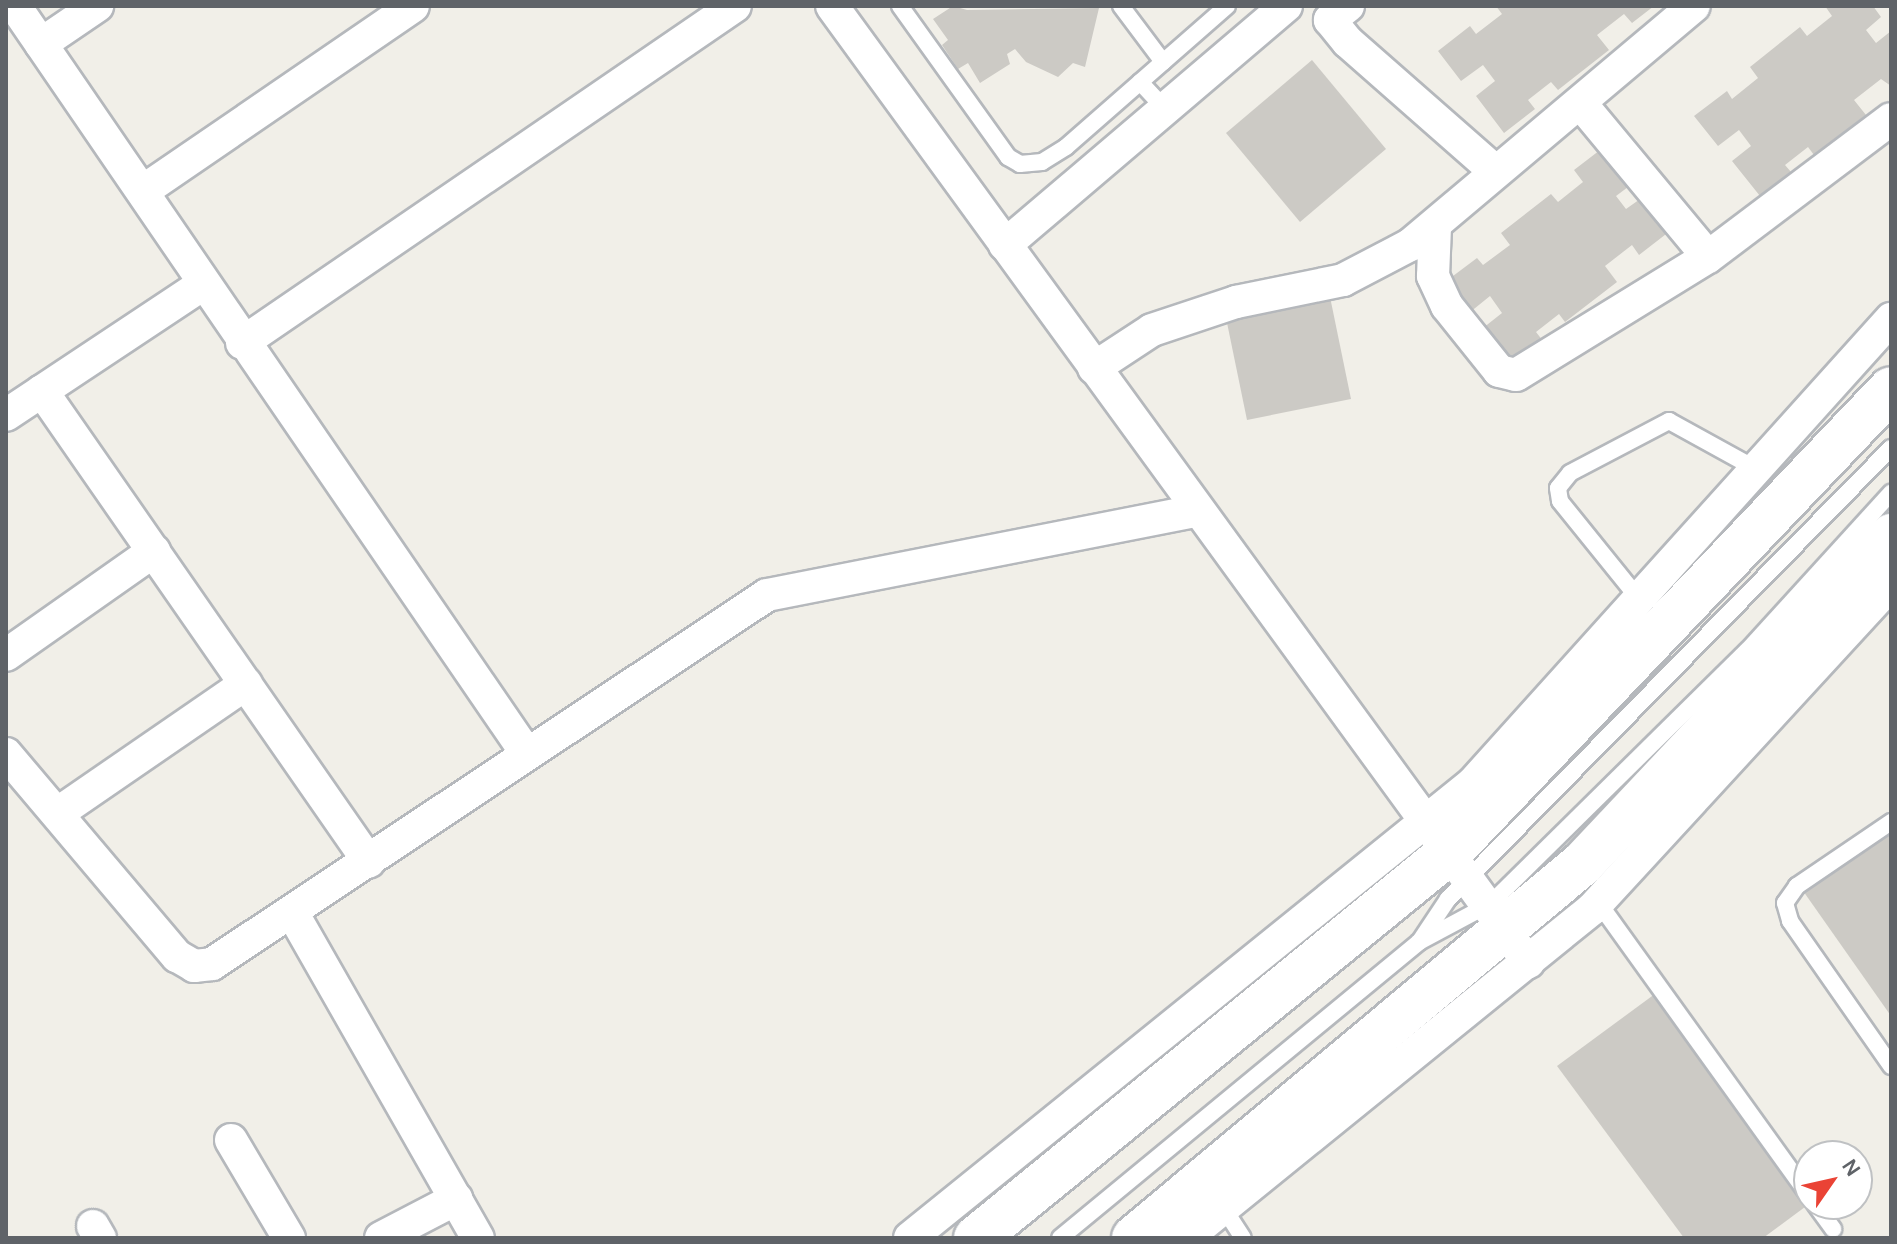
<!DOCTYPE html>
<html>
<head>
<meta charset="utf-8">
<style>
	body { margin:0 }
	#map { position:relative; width:1897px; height:1244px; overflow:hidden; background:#f1efe8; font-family:Karla,sans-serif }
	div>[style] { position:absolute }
	.building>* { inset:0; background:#cccac5 }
	.roads { filter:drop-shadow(2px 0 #b5b8bc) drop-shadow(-2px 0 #b5b8bc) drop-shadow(0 2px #b5b8bc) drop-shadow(0 -2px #b5b8bc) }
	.service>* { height:16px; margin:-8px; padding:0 8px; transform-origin:8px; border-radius:8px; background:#fff }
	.minor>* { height:32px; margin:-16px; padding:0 16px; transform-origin:16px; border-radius:16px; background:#fff }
	.secondary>* { height:44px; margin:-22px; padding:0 22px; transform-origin:22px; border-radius:22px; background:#fff }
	span { translate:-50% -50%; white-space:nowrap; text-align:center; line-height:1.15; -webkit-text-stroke:6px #fff; paint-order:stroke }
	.frame { position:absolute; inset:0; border:8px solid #5f6368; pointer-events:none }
	.north { position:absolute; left:1793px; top:1140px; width:80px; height:80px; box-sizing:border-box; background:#fff; border:2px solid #bfc1c3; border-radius:50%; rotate:56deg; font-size:22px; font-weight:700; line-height:32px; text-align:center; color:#5f6368 }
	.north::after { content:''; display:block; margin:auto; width:28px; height:36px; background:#ea4335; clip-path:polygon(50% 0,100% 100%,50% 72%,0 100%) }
</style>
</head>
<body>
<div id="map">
	<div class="building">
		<div style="clip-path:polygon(953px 6px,967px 10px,1099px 8px,1085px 67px,1073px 63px,1058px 77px,1026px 62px,1015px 49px,1007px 54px,1010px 64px,980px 83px,968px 63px,958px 69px,942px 45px,948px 40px,933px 19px)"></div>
		<div style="clip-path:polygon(1496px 6px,1654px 6px,1632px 23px,1624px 14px,1597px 35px,1609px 50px,1558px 90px,1551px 82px,1528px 100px,1535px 109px,1504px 133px,1476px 96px,1495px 81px,1483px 65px,1461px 81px,1438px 51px,1470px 26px,1476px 34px,1502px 14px)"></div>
		<div style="clip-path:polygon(1825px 6px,1873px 6px,1881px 17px,1866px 30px,1876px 43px,1891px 31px,1891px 86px,1881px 79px,1854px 100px,1866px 115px,1814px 155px,1808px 147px,1785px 165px,1791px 172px,1760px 196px,1732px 161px,1751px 146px,1739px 130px,1718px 146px,1694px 116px,1727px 91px,1732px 99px,1758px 78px,1750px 67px,1800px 27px,1807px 36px,1832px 16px)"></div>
		<div style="clip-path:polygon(1312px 60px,1386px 149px,1300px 222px,1226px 133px)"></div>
		<div style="clip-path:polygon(1604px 147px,1632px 184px,1616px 196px,1626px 209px,1643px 197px,1670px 231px,1639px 255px,1632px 245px,1605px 266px,1617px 282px,1565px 322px,1559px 314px,1536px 332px,1543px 341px,1512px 365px,1483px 328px,1502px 313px,1490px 296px,1469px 313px,1445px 282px,1477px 258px,1483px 265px,1510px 245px,1501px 233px,1551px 194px,1558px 202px,1583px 182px,1574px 170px)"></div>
		<div style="clip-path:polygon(1329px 292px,1351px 399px,1247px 420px,1225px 313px)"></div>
		<div style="clip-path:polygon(1891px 825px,1891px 1016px,1801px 888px)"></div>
		<div style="clip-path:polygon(1663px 988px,1809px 1204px,1763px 1238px,1684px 1238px,1557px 1066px)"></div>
	</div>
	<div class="roads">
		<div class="service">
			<div style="left:900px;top:6px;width:186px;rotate:54.4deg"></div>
			<div style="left:1008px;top:157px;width:14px;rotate:30deg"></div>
			<div style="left:1020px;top:164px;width:22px;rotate:-5deg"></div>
			<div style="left:1042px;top:162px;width:28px;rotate:-32deg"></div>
			<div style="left:1066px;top:147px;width:214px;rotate:-41.2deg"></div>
			<div style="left:1121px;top:6px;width:70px;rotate:53.1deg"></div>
			<div style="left:1140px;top:82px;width:37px;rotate:47deg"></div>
			<div style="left:1639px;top:599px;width:126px;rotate:-128.9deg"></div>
			<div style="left:1560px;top:501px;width:13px;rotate:-99deg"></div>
			<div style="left:1558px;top:488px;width:19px;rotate:-51deg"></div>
			<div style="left:1570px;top:473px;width:112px;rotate:-27.7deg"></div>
			<div style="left:1669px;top:421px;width:99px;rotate:28.9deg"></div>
			<div style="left:1891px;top:822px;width:114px;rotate:145.8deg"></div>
			<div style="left:1797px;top:886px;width:21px;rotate:125deg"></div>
			<div style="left:1785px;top:903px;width:19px;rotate:74deg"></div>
			<div style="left:1790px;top:921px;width:177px;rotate:55.1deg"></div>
			<div style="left:1598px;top:902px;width:362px;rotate:54.3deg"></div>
			<div style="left:1420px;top:941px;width:50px;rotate:-56.3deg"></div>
			<div style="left:1448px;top:899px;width:632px;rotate:-45.51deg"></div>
			<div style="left:1221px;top:1204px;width:40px;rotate:57.1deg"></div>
			<div style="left:1815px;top:1204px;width:31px;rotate:54deg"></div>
			<div style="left:1060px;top:1238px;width:465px;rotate:-39.5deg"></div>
			<div style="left:1419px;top:942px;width:81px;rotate:-28.2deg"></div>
			<div style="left:1490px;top:904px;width:361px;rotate:-44.6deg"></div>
			<div style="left:1747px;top:651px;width:214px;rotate:-47.7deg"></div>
		</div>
		<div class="minor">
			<div style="left:15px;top:6px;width:906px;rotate:55.61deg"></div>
			<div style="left:832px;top:6px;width:1183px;rotate:53.94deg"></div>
			<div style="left:1348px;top:6px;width:23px;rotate:142deg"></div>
			<div style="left:1330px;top:20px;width:28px;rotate:51deg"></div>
			<div style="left:1348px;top:42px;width:196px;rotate:41.3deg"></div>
			<div style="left:41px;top:44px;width:68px;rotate:-34.2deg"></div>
			<div style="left:1582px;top:105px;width:197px;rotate:50.3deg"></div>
			<div style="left:143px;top:191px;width:327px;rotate:-34.4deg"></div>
			<div style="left:1435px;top:227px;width:49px;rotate:92.3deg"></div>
			<div style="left:1433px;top:276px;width:33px;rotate:65deg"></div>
			<div style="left:1447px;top:306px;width:83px;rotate:51.3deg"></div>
			<div style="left:1499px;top:371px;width:17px;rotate:13deg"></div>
			<div style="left:1516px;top:375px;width:225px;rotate:-31.6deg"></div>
			<div style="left:1708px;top:257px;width:229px;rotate:-37deg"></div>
			<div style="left:1005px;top:245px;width:369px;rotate:-40.4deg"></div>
			<div style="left:242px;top:343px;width:597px;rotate:-34.36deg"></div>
			<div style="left:1094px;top:368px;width:69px;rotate:-33.2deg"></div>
			<div style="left:1152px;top:330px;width:89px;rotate:-18.4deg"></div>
			<div style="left:1236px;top:302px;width:109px;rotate:-11.6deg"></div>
			<div style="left:1343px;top:280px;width:76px;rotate:-27.6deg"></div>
			<div style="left:1410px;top:245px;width:371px;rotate:-40.1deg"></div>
			<div style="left:42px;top:391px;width:573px;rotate:55.23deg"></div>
			<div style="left:6px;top:415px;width:235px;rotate:-33.6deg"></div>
			<div style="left:6px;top:655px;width:181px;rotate:-35.1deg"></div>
			<div style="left:6px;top:754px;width:265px;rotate:49.8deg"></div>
			<div style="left:177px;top:956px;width:20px;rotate:30deg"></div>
			<div style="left:194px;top:966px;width:18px;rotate:-6deg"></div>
			<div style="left:212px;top:964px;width:666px;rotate:-33.62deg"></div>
			<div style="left:767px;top:595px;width:438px;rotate:-11.1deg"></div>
			<div style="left:58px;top:813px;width:228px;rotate:-34.5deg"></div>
			<div style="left:293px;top:914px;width:373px;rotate:60.3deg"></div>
			<div style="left:231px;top:1140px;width:114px;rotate:59.4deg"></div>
			<div style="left:93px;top:1226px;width:14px;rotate:60deg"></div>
			<div style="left:381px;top:1238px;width:85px;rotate:-27.5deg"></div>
			<div style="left:910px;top:1238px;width:724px;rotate:-38.94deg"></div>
			<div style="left:1473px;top:783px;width:625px;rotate:-47.99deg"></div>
			<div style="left:1186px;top:1238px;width:523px;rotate:-39.02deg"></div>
			<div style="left:1592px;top:909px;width:442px;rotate:-47.4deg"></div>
		</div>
		<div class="secondary">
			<div style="left:976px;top:1238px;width:611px;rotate:-39.16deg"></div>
			<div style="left:1450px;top:852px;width:639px;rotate:-46.39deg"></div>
			<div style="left:1134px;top:1238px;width:584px;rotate:-39.86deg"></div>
			<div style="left:1582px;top:864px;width:451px;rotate:-46.7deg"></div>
		</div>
	</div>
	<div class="frame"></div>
	<div class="north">N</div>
</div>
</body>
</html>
